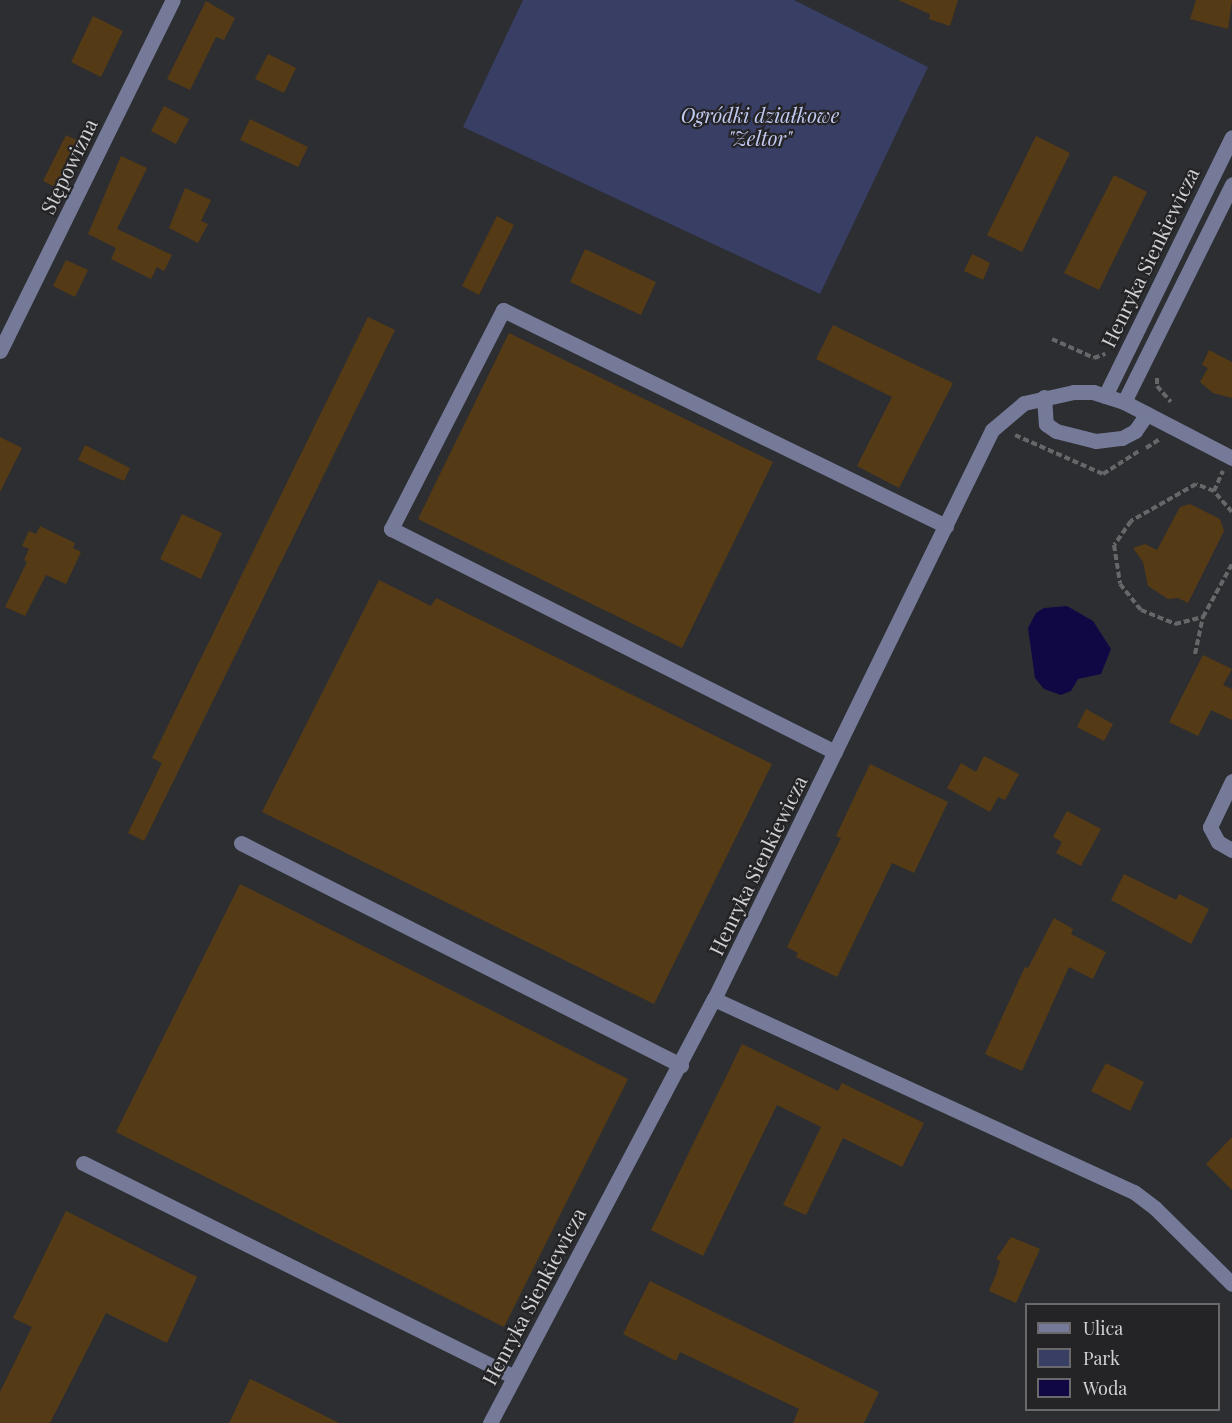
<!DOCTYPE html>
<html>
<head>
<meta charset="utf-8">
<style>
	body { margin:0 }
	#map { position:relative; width:1232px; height:1423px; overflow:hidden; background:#2d2e31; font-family:"Playfair Display",serif }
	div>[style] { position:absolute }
	.green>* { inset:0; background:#383e64 }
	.water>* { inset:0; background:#0f0845 }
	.building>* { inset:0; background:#553a16 }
	.path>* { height:4px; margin-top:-2px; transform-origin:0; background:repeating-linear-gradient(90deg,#666769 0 6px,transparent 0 9px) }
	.minor>* { height:15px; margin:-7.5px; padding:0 7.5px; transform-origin:7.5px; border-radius:7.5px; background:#747a98 }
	span { translate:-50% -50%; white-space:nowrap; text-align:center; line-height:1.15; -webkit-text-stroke:4.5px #242427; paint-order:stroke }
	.park-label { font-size:20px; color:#c3caf1; font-style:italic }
	.street-label { font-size:20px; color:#d1d1d3 }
	.legend { position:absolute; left:1025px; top:1303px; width:195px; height:108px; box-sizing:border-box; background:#242427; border:2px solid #69696c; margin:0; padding:8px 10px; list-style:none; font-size:18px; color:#d1d1d3 }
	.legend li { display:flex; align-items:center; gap:12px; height:30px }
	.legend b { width:30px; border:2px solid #69696c }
</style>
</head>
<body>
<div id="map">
	<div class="green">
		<div style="clip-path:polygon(523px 0,794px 0,928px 67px,820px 294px,463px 127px)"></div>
	</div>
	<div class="water">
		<div style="clip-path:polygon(1067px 606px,1093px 621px,1111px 649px,1101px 674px,1078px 679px,1071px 691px,1061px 695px,1044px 689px,1035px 678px,1028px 628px,1036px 613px,1044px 608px)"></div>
	</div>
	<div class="building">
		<div style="clip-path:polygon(898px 0,958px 0,950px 26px,929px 19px,930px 14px)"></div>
		<div style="clip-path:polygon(1196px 0,1232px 0,1228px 29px,1190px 19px)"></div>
		<div style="clip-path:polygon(206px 1px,235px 18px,224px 40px,216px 37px,190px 90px,167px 79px)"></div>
		<div style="clip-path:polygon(93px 16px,123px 31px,101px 77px,71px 62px)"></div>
		<div style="clip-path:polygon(268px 54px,296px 68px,284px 93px,255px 79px)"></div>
		<div style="clip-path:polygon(164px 106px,189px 119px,176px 144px,151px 131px)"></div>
		<div style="clip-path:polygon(250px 119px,308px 147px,298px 167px,240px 140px)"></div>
		<div style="clip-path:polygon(66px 135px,85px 144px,61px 190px,43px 181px)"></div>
		<div style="clip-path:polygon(1036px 136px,1070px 153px,1022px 252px,987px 235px)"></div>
		<div style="clip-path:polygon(121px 156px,147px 168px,117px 229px,172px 255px,164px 271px,157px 267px,151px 279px,111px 259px,116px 248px,88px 234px)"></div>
		<div style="clip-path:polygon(1114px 175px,1147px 192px,1099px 290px,1064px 273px)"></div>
		<div style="clip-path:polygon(185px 188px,211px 200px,201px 221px,208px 224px,198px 243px,169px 228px)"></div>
		<div style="clip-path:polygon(497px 216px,514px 225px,479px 295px,462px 286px)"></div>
		<div style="clip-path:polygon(585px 249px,656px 282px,641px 315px,570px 282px)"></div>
		<div style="clip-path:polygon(972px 254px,990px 263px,983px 280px,964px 271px)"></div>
		<div style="clip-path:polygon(66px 260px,88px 270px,75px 297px,53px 286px)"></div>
		<div style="clip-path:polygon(368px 317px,395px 330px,144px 841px,128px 833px,162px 763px,152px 758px)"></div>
		<div style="clip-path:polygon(833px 325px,953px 383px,899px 488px,857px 466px,892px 397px,816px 359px)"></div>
		<div style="clip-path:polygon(509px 333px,773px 462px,682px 648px,418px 519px)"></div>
		<div style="clip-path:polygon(1209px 350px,1232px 362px,1232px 398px,1213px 393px,1200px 382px,1208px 368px,1202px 365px)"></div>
		<div style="clip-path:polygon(0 437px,22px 448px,0 492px)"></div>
		<div style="clip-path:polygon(85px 445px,130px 468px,124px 481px,78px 460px)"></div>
		<div style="clip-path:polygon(1190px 504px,1220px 519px,1224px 531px,1188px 603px,1178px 598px,1168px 599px,1148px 586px,1143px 562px,1133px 548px,1145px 544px,1157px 550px,1180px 507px)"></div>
		<div style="clip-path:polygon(182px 514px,222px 533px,201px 579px,160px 559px)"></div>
		<div style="clip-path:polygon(40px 526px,75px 543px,73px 548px,81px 552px,66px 584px,46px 575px,25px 616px,5px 607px,27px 562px,24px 560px,29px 549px,22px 546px,29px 531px,36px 534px)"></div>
		<div style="clip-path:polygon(379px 580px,431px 606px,436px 598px,772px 764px,654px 1004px,262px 812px)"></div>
		<div style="clip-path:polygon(1203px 655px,1232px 669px,1223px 685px,1232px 689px,1232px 720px,1211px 710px,1198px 736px,1169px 722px)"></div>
		<div style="clip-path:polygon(1086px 709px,1113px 724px,1104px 741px,1077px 727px)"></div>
		<div style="clip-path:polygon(984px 756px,1019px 774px,1005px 800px,998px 797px,990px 812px,947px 788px,961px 763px,976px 772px)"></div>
		<div style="clip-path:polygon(870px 764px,948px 802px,914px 873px,892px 863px,837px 977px,796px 957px,798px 953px,787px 947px,841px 838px,836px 836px)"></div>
		<div style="clip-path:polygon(1067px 811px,1101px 829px,1081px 866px,1056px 853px,1062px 842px,1053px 837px)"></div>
		<div style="clip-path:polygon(1124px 874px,1176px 900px,1179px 894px,1209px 909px,1191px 944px,1111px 900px)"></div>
		<div style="clip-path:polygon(240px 884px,628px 1079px,504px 1327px,116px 1132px)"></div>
		<div style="clip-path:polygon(1054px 918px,1073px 929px,1071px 934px,1106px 952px,1093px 979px,1069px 967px,1022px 1071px,985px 1054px,1025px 967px,1028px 968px)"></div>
		<div style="clip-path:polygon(742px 1044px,838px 1091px,842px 1083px,924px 1123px,902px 1167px,843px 1138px,806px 1215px,783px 1205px,821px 1127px,777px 1105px,703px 1256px,651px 1230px)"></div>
		<div style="clip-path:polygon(1106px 1063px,1144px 1082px,1130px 1111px,1091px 1091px)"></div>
		<div style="clip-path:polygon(1232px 1137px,1232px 1190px,1206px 1164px)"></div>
		<div style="clip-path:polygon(66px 1211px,197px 1277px,167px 1343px,106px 1313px,50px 1423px,0 1423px,0 1392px,32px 1327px,13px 1318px)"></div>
		<div style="clip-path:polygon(1011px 1237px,1040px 1249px,1016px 1303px,989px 1291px,997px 1272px,1000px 1261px,996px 1259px)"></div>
		<div style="clip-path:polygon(650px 1281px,879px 1392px,864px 1423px,793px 1423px,799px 1409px,680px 1352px,676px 1361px,623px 1334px)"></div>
		<div style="clip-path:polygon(250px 1379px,263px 1385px,339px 1423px,229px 1423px)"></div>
	</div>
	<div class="path">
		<div style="left:1052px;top:339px;width:46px;rotate:24.3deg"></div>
		<div style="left:1094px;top:358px;width:12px;rotate:-20deg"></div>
		<div style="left:1157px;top:378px;width:8px;rotate:90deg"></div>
		<div style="left:1157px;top:386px;width:21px;rotate:49deg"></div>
		<div style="left:1015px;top:435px;width:96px;rotate:23.9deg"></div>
		<div style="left:1103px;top:474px;width:43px;rotate:-32.6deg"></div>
		<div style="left:1146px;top:448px;width:17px;rotate:-33deg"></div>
		<div style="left:1214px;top:491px;width:22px;rotate:-66deg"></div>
		<div style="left:1232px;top:512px;width:28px;rotate:-131deg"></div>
		<div style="left:1214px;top:491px;width:19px;rotate:-159deg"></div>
		<div style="left:1196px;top:484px;width:75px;rotate:150.4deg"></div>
		<div style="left:1131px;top:521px;width:29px;rotate:125deg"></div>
		<div style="left:1114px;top:545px;width:39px;rotate:81deg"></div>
		<div style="left:1120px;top:584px;width:33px;rotate:51deg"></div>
		<div style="left:1141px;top:610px;width:37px;rotate:22deg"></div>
		<div style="left:1175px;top:624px;width:29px;rotate:-14deg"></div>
		<div style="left:1203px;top:617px;width:60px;rotate:-61.3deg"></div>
		<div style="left:1195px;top:654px;width:38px;rotate:-78deg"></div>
	</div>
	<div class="minor">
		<div style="left:0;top:351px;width:391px;rotate:-63.8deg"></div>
		<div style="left:1105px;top:396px;width:288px;rotate:-63.9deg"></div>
		<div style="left:1044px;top:397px;width:27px;rotate:86deg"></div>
		<div style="left:1046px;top:424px;width:12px;rotate:35deg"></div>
		<div style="left:1056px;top:431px;width:41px;rotate:14deg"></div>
		<div style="left:1096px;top:441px;width:26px;rotate:-7deg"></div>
		<div style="left:1122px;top:438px;width:15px;rotate:-28deg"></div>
		<div style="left:1135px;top:431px;width:21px;rotate:-55deg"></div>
		<div style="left:1124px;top:402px;width:243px;rotate:-63.6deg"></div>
		<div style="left:835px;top:752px;width:497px;rotate:-153.3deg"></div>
		<div style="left:391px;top:529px;width:246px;rotate:-62.9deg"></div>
		<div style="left:503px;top:310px;width:493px;rotate:26deg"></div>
		<div style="left:1232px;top:781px;width:51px;rotate:115.6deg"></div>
		<div style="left:1210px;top:827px;width:17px;rotate:62deg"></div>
		<div style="left:1218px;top:842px;width:16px;rotate:30deg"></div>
		<div style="left:241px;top:843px;width:493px;rotate:26.8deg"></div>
		<div style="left:714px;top:999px;width:462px;rotate:24.7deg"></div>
		<div style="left:1134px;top:1192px;width:26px;rotate:37deg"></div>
		<div style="left:1155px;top:1208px;width:108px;rotate:44.6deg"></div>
		<div style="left:83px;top:1163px;width:480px;rotate:26.4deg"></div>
		<div style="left:490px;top:1423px;width:480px;rotate:-62.2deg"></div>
		<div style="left:714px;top:999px;width:633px;rotate:-63.96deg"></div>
		<div style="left:992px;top:430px;width:42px;rotate:-40.2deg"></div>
		<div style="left:1024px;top:403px;width:51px;rotate:-12.4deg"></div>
		<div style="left:1074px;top:392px;width:19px"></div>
		<div style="left:1093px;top:392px;width:33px;rotate:18deg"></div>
		<div style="left:1124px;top:402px;width:122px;rotate:27.4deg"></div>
	</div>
	<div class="park-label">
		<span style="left:760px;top:126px">Ogródki działkowe<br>"Zeltor"</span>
	</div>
	<div class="street-label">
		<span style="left:68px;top:166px;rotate:-64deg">Stępowizna</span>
		<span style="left:1149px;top:257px;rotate:-64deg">Henryka Sienkiewicza</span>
		<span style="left:757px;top:865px;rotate:-64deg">Henryka Sienkiewicza</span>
		<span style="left:533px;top:1296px;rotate:-62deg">Henryka Sienkiewicza</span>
	</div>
	<ul class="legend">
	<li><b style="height:8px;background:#747a98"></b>Ulica</li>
	<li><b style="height:16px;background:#383e64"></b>Park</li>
	<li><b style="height:16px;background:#0f0845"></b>Woda</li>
	</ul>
</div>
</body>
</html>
